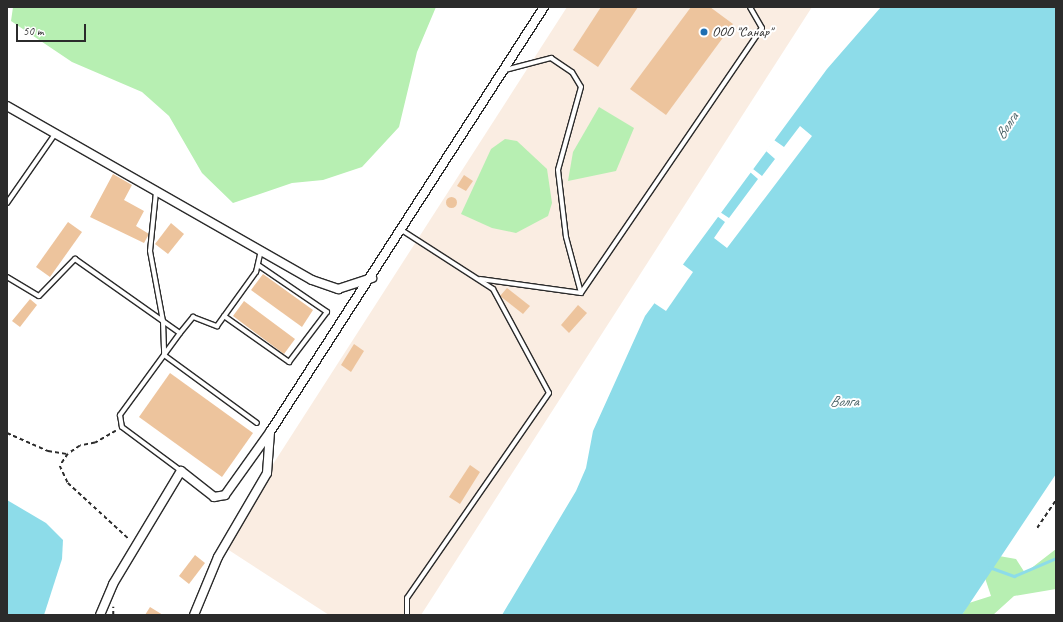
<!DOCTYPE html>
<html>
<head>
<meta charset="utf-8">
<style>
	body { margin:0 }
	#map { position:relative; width:1063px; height:622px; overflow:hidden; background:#fff; font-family:Caveat,sans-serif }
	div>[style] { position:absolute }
	.built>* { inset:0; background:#faede2 }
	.green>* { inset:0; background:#b7efb2 }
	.water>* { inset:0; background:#8ddce9 }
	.pier>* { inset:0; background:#fff }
	.stream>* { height:3px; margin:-1.5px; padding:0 1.5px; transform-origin:1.5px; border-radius:1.5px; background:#8ddce9 }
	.building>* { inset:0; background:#edc49d }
	.round { border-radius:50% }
	.path>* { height:1.5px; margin-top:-0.75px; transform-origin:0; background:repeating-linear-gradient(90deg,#2b2b2b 0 4px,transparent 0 7px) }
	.roads { filter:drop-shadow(1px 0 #2b2b2b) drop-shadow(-1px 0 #2b2b2b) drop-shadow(0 1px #2b2b2b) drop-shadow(0 -1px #2b2b2b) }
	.service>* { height:4px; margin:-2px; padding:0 2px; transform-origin:2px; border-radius:2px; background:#fff }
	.minor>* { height:8px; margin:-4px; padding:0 4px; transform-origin:4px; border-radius:4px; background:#fff }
	.dots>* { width:11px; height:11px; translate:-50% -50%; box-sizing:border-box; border:2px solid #fff; border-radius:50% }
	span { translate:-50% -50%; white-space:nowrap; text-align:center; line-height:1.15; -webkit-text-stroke:4px #fff; paint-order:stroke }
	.poi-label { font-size:14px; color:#2b2b2b }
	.left { translate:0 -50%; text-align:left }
	.water-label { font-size:15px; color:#486064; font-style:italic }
	.frame { position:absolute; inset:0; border:8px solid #2b2b2b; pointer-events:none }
	.scale { position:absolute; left:16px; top:24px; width:70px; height:18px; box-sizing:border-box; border:2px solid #2b2b2b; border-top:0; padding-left:5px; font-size:12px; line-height:14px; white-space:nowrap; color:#2b2b2b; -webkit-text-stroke:3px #fff; paint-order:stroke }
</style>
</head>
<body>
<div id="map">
	<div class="built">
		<div style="clip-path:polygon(567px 7px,812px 7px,421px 615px,329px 615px,221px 545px)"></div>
	</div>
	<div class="green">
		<div style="clip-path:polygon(13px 7px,436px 7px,417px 52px,399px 127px,362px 167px,323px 180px,292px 183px,233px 203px,202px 173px,169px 116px,142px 92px,72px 62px,11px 21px)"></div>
		<div style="clip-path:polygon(599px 107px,634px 128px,616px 171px,568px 181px,573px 152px)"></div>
		<div style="clip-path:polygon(505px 139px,517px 141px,547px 169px,552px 203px,548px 216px,516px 233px,492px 228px,461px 214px,491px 149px)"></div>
		<div style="clip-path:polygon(1056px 549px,1056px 589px,1014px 596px,993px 615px,962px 615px,969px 603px,991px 596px,985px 578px,999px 556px,1016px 559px,1025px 573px)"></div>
	</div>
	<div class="water">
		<div style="clip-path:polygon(881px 7px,1056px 7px,1056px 474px,962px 615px,502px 615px,576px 491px,586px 468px,593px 431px,645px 316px,827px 69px)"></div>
		<div style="clip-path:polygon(7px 500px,46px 523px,63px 540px,62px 559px,44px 615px,7px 615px)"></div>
	</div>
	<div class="pier">
		<div style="clip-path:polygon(800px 126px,812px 136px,727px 248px,714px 238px,725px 222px,717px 216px,720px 212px,729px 218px,758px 179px,750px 172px,753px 169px,762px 176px,775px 159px,766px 151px,774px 140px,784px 147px)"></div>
		<div style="clip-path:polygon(681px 263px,693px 272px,666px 311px,654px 303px)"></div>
	</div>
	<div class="stream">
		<div style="left:989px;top:567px;width:27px;rotate:20deg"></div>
		<div style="left:1014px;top:576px;width:46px;rotate:-23.2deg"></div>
	</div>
	<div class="building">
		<div style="clip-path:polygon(601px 7px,638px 7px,598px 67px,573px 50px)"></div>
		<div style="clip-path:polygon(691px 7px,710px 7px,733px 24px,666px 115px,630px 89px)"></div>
		<div style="clip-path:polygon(113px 174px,132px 185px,124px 200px,144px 211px,136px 226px,149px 234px,144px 243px,90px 217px)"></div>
		<div style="clip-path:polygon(464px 175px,473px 181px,466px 191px,457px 186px)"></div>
		<div class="round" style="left:445.5px;top:196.5px;width:11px;height:11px"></div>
		<div style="clip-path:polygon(68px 222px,82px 232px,50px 277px,36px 267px)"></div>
		<div style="clip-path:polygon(171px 223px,184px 234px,168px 254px,155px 244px)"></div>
		<div style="clip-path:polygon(263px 274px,313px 310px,302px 327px,251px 290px)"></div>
		<div style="clip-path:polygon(507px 288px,530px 306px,523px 314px,500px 296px)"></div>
		<div style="clip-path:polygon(30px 299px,37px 305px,20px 327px,12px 321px)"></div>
		<div style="clip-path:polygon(244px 301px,295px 339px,284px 354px,233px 316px)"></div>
		<div style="clip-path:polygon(578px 305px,587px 313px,569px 333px,561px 325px)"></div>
		<div style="clip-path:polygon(354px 344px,364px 351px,351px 372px,341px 365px)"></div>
		<div style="clip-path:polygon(170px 373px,253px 433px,222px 477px,139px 417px)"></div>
		<div style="clip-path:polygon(470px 465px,480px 472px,460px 504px,449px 497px)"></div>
		<div style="clip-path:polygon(195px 555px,205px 563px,189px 584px,179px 576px)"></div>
		<div style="clip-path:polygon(150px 607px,163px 615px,145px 615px)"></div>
	</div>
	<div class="path">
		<div style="left:116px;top:431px;width:24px;rotate:150deg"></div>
		<div style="left:95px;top:443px;width:15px;rotate:169deg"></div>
		<div style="left:80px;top:446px;width:14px;rotate:146deg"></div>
		<div style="left:68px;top:454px;width:14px;rotate:124deg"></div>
		<div style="left:60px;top:466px;width:19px;rotate:65deg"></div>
		<div style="left:68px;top:483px;width:83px;rotate:42.6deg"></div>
		<div style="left:7px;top:433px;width:45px;rotate:23.7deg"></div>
		<div style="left:48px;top:451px;width:20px;rotate:9deg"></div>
		<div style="left:1037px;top:528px;width:34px;rotate:-56deg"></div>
		<div style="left:113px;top:615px;width:8px;rotate:-90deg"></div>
	</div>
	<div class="roads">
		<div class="service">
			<div style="left:505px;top:70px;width:48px;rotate:-14.6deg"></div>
			<div style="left:551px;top:58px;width:25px;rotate:34deg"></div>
			<div style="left:572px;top:72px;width:17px;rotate:59deg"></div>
			<div style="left:581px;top:87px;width:86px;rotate:105.5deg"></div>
			<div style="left:558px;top:170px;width:67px;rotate:83.2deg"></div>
			<div style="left:566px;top:237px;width:58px;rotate:75deg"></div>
			<div style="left:156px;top:192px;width:59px;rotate:95.8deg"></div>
			<div style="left:150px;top:251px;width:71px;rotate:79.5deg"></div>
			<div style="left:163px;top:321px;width:34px;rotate:88deg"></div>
			<div style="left:164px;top:355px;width:115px;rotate:36.2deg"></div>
			<div style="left:7px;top:203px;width:84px;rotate:-55.2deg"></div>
			<div style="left:403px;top:231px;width:107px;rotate:32.8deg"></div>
			<div style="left:493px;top:289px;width:118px;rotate:61.7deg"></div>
			<div style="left:549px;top:393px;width:249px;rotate:124.7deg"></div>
			<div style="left:407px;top:598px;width:17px;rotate:90deg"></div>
			<div style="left:7px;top:277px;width:37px;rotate:31deg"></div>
			<div style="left:39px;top:296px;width:52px;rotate:-45.8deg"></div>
			<div style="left:75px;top:259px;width:128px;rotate:35.2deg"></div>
			<div style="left:180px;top:333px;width:102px;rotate:126.2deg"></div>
			<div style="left:120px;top:415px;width:12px;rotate:81deg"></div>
			<div style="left:122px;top:427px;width:74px;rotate:36.7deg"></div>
			<div style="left:480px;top:279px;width:102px;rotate:7.9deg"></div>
			<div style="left:581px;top:293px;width:321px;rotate:-55.7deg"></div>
			<div style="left:762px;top:28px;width:24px;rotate:-120deg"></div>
			<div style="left:224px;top:316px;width:80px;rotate:35.3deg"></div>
			<div style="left:289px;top:362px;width:63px;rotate:-52.8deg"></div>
			<div style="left:327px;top:312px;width:83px;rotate:-145.7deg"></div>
			<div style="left:180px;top:333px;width:21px;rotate:-51deg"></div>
			<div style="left:193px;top:317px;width:26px;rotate:21deg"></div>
			<div style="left:217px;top:326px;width:67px;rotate:-54.2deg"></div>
			<div style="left:256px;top:272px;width:22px;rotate:-77deg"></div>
		</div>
		<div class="minor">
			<div style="left:7px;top:106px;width:351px;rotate:29.7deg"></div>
			<div style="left:312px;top:280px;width:28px;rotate:19deg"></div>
			<div style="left:338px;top:289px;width:36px;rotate:-18deg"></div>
			<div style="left:100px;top:615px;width:34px;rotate:-67deg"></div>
			<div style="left:113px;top:584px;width:132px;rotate:-59deg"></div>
			<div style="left:181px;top:471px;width:42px;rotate:38.2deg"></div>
			<div style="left:214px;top:497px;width:11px;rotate:-10deg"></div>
			<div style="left:225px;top:495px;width:77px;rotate:-54.5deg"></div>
			<div style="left:194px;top:615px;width:63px;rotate:-67.5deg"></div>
			<div style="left:218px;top:557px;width:97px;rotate:-59.7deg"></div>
			<div style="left:267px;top:473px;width:41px;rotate:-85.8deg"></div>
			<div style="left:270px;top:432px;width:506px;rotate:-57.19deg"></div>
		</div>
	</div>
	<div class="dots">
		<div style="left:704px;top:32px;background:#1f6fb2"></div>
	</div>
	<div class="poi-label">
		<span class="left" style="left:712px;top:32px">ООО "Санар"</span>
	</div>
	<div class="water-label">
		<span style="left:1007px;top:126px;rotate:-56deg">Волга</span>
		<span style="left:844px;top:402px">Волга</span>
	</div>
	<div class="frame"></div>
	<div class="scale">50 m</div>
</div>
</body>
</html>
